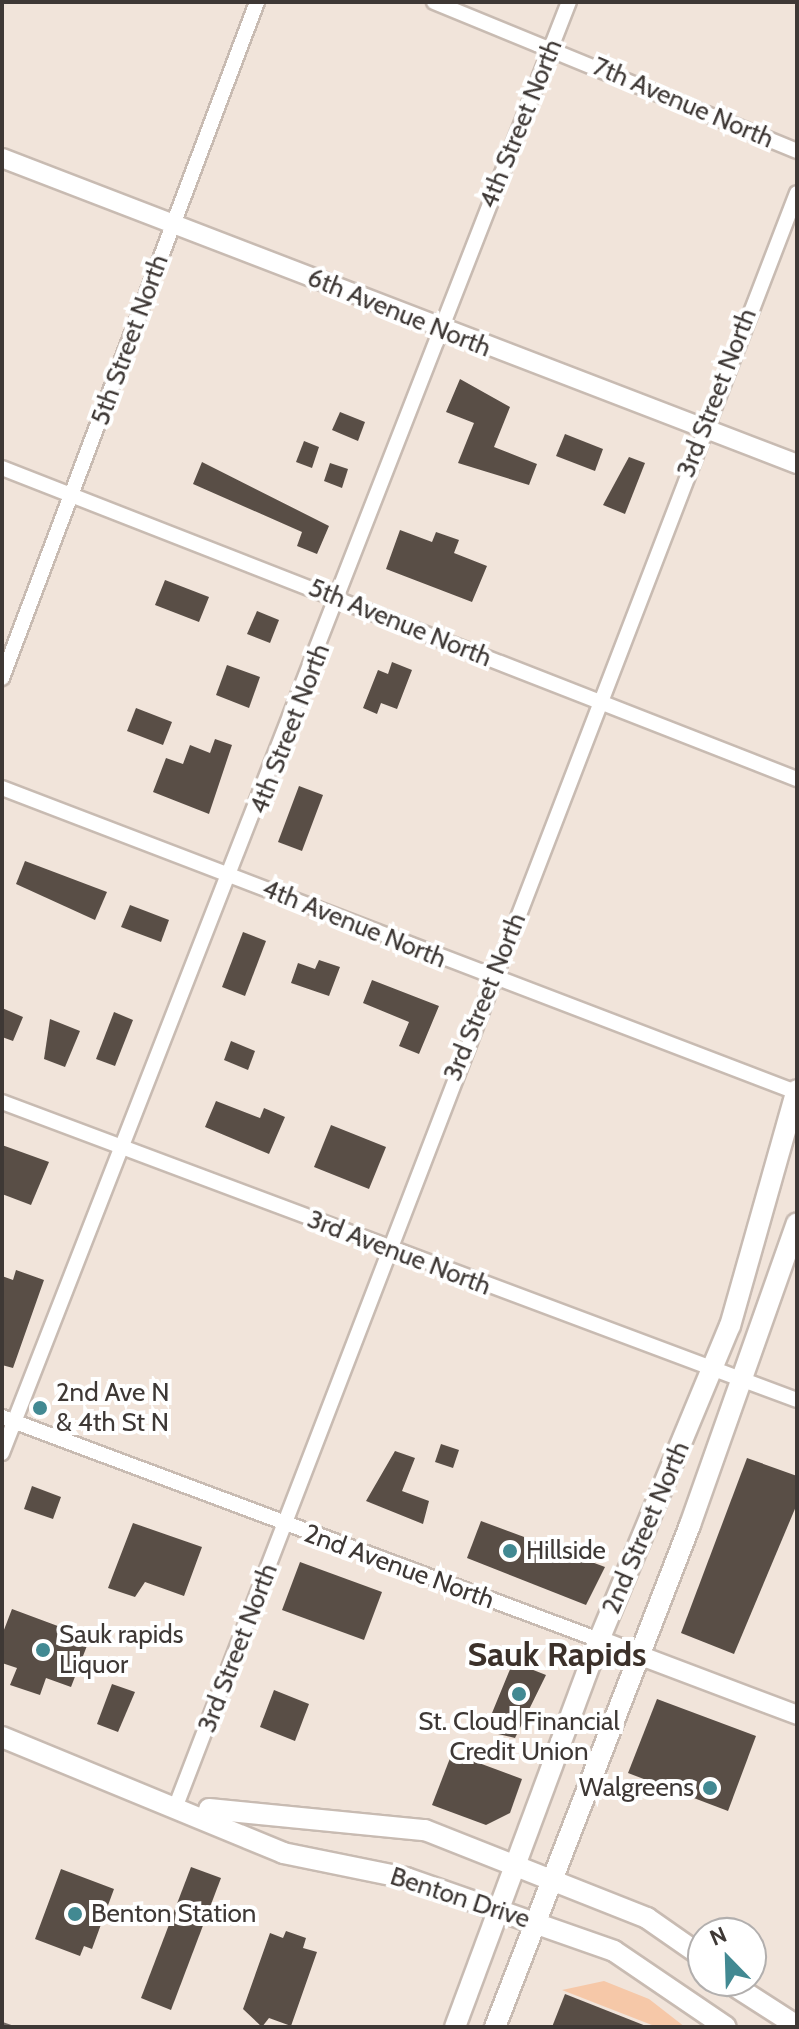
<!DOCTYPE html>
<html>
<head>
<meta charset="utf-8">
<style>
	body { margin:0 }
	#map { position:relative; width:799px; height:2029px; overflow:hidden; background:#f1e4da; font-family:Cabin,sans-serif }
	div>[style] { position:absolute }
	.green>* { inset:0; background:#f6c8a8 }
	.building>* { inset:0; background:#594e46 }
	.roads { filter:drop-shadow(2px 0 #c8bbb2) drop-shadow(-2px 0 #c8bbb2) drop-shadow(0 2px #c8bbb2) drop-shadow(0 -2px #c8bbb2) }
	.minor>* { height:14px; margin:-7px; padding:0 7px; transform-origin:7px; border-radius:7px; background:#fff }
	.tertiary>* { height:18px; margin:-9px; padding:0 9px; transform-origin:9px; border-radius:9px; background:#fff }
	.secondary>* { height:20px; margin:-10px; padding:0 10px; transform-origin:10px; border-radius:10px; background:#fff }
	.rail>* { height:5px; margin-top:-2.5px; transform-origin:0; background:repeating-linear-gradient(90deg,#746b66 0 10px,transparent 0 20px) }
	.dots>* { width:22px; height:22px; translate:-50% -50%; box-sizing:border-box; border:4px solid #fff; border-radius:50% }
	span { translate:-50% -50%; white-space:nowrap; text-align:center; line-height:1.15; -webkit-text-stroke:8px #fff; paint-order:stroke }
	.street-label { font-size:26px; color:#3e3835 }
	.poi-label { font-size:26px; color:#3e3835 }
	.left { translate:0 -50%; text-align:left }
	.right { translate:-100% -50%; text-align:right }
	.district-label { font-size:34px; color:#3c312a; font-weight:700 }
	.frame { position:absolute; inset:0; border:4px solid #3e3835; pointer-events:none }
	.north { position:absolute; left:687px; top:1917px; width:80px; height:80px; box-sizing:border-box; background:#fff; border:2px solid #b2afae; border-radius:50%; rotate:337deg; font-size:22px; font-weight:700; line-height:32px; text-align:center; color:#3e3835 }
	.north::after { content:''; display:block; margin:auto; width:28px; height:36px; background:#428992; clip-path:polygon(50% 0,100% 100%,50% 72%,0 100%) }
</style>
</head>
<body>
<div id="map">
	<div class="green">
		<div style="clip-path:polygon(604px 1981px,649px 1999px,685px 2027px,657px 2027px,562px 1990px)"></div>
	</div>
	<div class="building">
		<div style="clip-path:polygon(460px 379px,510px 407px,494px 447px,537px 464px,529px 485px,458px 463px,474px 423px,446px 412px)"></div>
		<div style="clip-path:polygon(340px 412px,365px 422px,358px 441px,332px 430px)"></div>
		<div style="clip-path:polygon(565px 434px,603px 449px,595px 471px,556px 456px)"></div>
		<div style="clip-path:polygon(304px 441px,319px 447px,312px 468px,296px 462px)"></div>
		<div style="clip-path:polygon(629px 457px,645px 463px,625px 514px,603px 505px)"></div>
		<div style="clip-path:polygon(202px 462px,329px 526px,317px 554px,297px 546px,302px 532px,193px 484px)"></div>
		<div style="clip-path:polygon(330px 463px,348px 469px,342px 488px,324px 481px)"></div>
		<div style="clip-path:polygon(400px 530px,432px 542px,436px 532px,459px 540px,454px 553px,487px 566px,472px 602px,386px 569px)"></div>
		<div style="clip-path:polygon(165px 580px,209px 597px,199px 622px,155px 605px)"></div>
		<div style="clip-path:polygon(257px 611px,279px 620px,270px 643px,247px 634px)"></div>
		<div style="clip-path:polygon(392px 662px,412px 670px,397px 709px,381px 703px,377px 714px,363px 708px,378px 670px,388px 674px)"></div>
		<div style="clip-path:polygon(227px 665px,260px 677px,249px 708px,216px 695px)"></div>
		<div style="clip-path:polygon(136px 708px,172px 722px,163px 745px,127px 731px)"></div>
		<div style="clip-path:polygon(215px 739px,232px 745px,209px 814px,153px 792px,166px 758px,183px 764px,190px 745px,210px 753px)"></div>
		<div style="clip-path:polygon(299px 786px,323px 795px,302px 851px,278px 842px)"></div>
		<div style="clip-path:polygon(25px 861px,107px 892px,95px 920px,16px 884px)"></div>
		<div style="clip-path:polygon(130px 905px,169px 920px,161px 942px,121px 927px)"></div>
		<div style="clip-path:polygon(243px 932px,266px 941px,245px 996px,222px 987px)"></div>
		<div style="clip-path:polygon(319px 960px,340px 967px,329px 996px,291px 983px,298px 963px,315px 969px)"></div>
		<div style="clip-path:polygon(372px 980px,439px 1006px,419px 1054px,399px 1046px,409px 1022px,363px 1003px)"></div>
		<div style="clip-path:polygon(2px 1008px,23px 1017px,13px 1041px,2px 1037px)"></div>
		<div style="clip-path:polygon(114px 1012px,133px 1020px,115px 1066px,96px 1059px)"></div>
		<div style="clip-path:polygon(50px 1019px,80px 1031px,65px 1067px,44px 1059px)"></div>
		<div style="clip-path:polygon(231px 1041px,255px 1051px,248px 1070px,224px 1060px)"></div>
		<div style="clip-path:polygon(216px 1101px,260px 1118px,264px 1108px,285px 1117px,269px 1154px,205px 1127px)"></div>
		<div style="clip-path:polygon(331px 1125px,386px 1147px,369px 1189px,314px 1167px)"></div>
		<div style="clip-path:polygon(2px 1145px,49px 1162px,31px 1205px,2px 1194px)"></div>
		<div style="clip-path:polygon(16px 1270px,44px 1280px,13px 1368px,2px 1365px,2px 1276px,13px 1280px)"></div>
		<div style="clip-path:polygon(441px 1444px,459px 1450px,453px 1468px,435px 1462px)"></div>
		<div style="clip-path:polygon(395px 1451px,415px 1458px,402px 1491px,429px 1501px,423px 1524px,366px 1501px)"></div>
		<div style="clip-path:polygon(747px 1458px,797px 1476px,797px 1504px,734px 1654px,681px 1633px)"></div>
		<div style="clip-path:polygon(32px 1486px,61px 1497px,53px 1519px,24px 1509px)"></div>
		<div style="clip-path:polygon(481px 1521px,605px 1567px,586px 1605px,467px 1558px)"></div>
		<div style="clip-path:polygon(133px 1523px,202px 1547px,184px 1596px,145px 1582px,135px 1597px,108px 1588px)"></div>
		<div style="clip-path:polygon(300px 1562px,382px 1592px,364px 1640px,282px 1610px)"></div>
		<div style="clip-path:polygon(12px 1609px,90px 1638px,71px 1687px,46px 1678px,40px 1695px,10px 1685px,17px 1668px,2px 1663px,2px 1635px)"></div>
		<div style="clip-path:polygon(513px 1662px,546px 1675px,515px 1738px,498px 1734px,502px 1717px,492px 1713px)"></div>
		<div style="clip-path:polygon(112px 1684px,135px 1692px,118px 1732px,97px 1724px)"></div>
		<div style="clip-path:polygon(274px 1690px,309px 1704px,295px 1741px,260px 1727px)"></div>
		<div style="clip-path:polygon(657px 1699px,756px 1736px,728px 1811px,628px 1773px)"></div>
		<div style="clip-path:polygon(452px 1753px,522px 1779px,510px 1813px,486px 1825px,432px 1805px)"></div>
		<div style="clip-path:polygon(191px 1867px,221px 1878px,171px 2010px,141px 1998px)"></div>
		<div style="clip-path:polygon(61px 1869px,114px 1889px,92px 1949px,84px 1946px,80px 1956px,35px 1939px)"></div>
		<div style="clip-path:polygon(286px 1931px,306px 1938px,303px 1948px,317px 1952px,291px 2026px,269px 2018px,262px 2027px,243px 2009px,270px 1933px,283px 1938px)"></div>
		<div style="clip-path:polygon(565px 1994px,646px 2026px,646px 2027px,552px 2027px)"></div>
	</div>
	<div class="roads">
		<div class="minor">
			<div style="left:434px;top:2px;width:392px;rotate:22.3deg"></div>
			<div style="left:2px;top:468px;width:854px;rotate:21.37deg"></div>
			<div style="left:2px;top:678px;width:722px;rotate:-69.33deg"></div>
			<div style="left:2px;top:788px;width:850px;rotate:20.95deg"></div>
			<div style="left:2px;top:1102px;width:849px;rotate:20.55deg"></div>
			<div style="left:2px;top:1417px;width:637px;rotate:20.48deg"></div>
			<div style="left:2px;top:1453px;width:1558px;rotate:-68.66deg"></div>
			<div style="left:177px;top:1803px;width:1725px;rotate:-68.94deg"></div>
		</div>
		<div class="tertiary">
			<div style="left:2px;top:158px;width:852px;rotate:21.05deg"></div>
			<div style="left:599px;top:1640px;width:212px;rotate:20.7deg"></div>
		</div>
		<div class="secondary">
			<div style="left:2px;top:1737px;width:304px;rotate:22.4deg"></div>
			<div style="left:283px;top:1853px;width:126px;rotate:11.5deg"></div>
			<div style="left:406px;top:1878px;width:220px;rotate:19.3deg"></div>
			<div style="left:614px;top:1951px;width:135px;rotate:34.2deg"></div>
			<div style="left:209px;top:1809px;width:217px;rotate:5.6deg"></div>
			<div style="left:425px;top:1830px;width:239px;rotate:21.6deg"></div>
			<div style="left:647px;top:1918px;width:68px;rotate:34.9deg"></div>
			<div style="left:727px;top:1981px;width:83px;rotate:32.7deg"></div>
			<div style="left:455px;top:2027px;width:413px;rotate:-69.6deg"></div>
			<div style="left:599px;top:1640px;width:340px;rotate:-67.4deg"></div>
			<div style="left:730px;top:1326px;width:245px;rotate:-74.2deg"></div>
			<div style="left:495px;top:2027px;width:539px;rotate:-68.77deg"></div>
			<div style="left:690px;top:1525px;width:320px;rotate:-70.5deg"></div>
		</div>
	</div>
	<div class="rail">
		<div style="left:2px;top:2024px;width:9px;rotate:18deg"></div>
	</div>
	<div class="dots">
		<div style="left:40px;top:1408px;background:#428992"></div>
		<div style="left:510px;top:1551px;background:#428992"></div>
		<div style="left:43px;top:1650px;background:#428992"></div>
		<div style="left:519px;top:1694px;background:#428992"></div>
		<div style="left:710px;top:1788px;background:#428992"></div>
		<div style="left:75px;top:1914px;background:#428992"></div>
	</div>
	<div class="street-label">
		<span style="left:683px;top:103px;rotate:23deg">7th Avenue North</span>
		<span style="left:521px;top:124px;rotate:-68deg">4th Street North</span>
		<span style="left:399px;top:313px;rotate:22deg">6th Avenue North</span>
		<span style="left:130px;top:340px;rotate:-70deg">5th Street North</span>
		<span style="left:717px;top:393px;rotate:-69deg">3rd Street North</span>
		<span style="left:400px;top:623px;rotate:22deg">5th Avenue North</span>
		<span style="left:290px;top:729px;rotate:-69deg">4th Street North</span>
		<span style="left:354px;top:924px;rotate:22deg">4th Avenue North</span>
		<span style="left:485px;top:997px;rotate:-68deg">3rd Street North</span>
		<span style="left:399px;top:1253px;rotate:21deg">3rd Avenue North</span>
		<span style="left:646px;top:1528px;rotate:-67deg">2nd Street North</span>
		<span style="left:399px;top:1567px;rotate:20deg">2nd Avenue North</span>
		<span style="left:238px;top:1648px;rotate:-69deg">3rd Street North</span>
		<span style="left:460px;top:1898px;rotate:18deg">Benton Drive</span>
	</div>
	<div class="poi-label">
		<span class="left" style="left:56px;top:1408px">2nd Ave N<br>&amp; 4th St N</span>
		<span class="left" style="left:526px;top:1551px">Hillside</span>
		<span class="left" style="left:59px;top:1650px">Sauk rapids<br>Liquor</span>
		<span style="left:519px;top:1737px">St. Cloud Financial<br>Credit Union</span>
		<span class="right" style="left:694px;top:1788px">Walgreens</span>
		<span class="left" style="left:91px;top:1914px">Benton Station</span>
	</div>
	<div class="district-label">
		<span style="left:557px;top:1655px">Sauk Rapids</span>
	</div>
	<div class="frame"></div>
	<div class="north">N</div>
</div>
</body>
</html>
